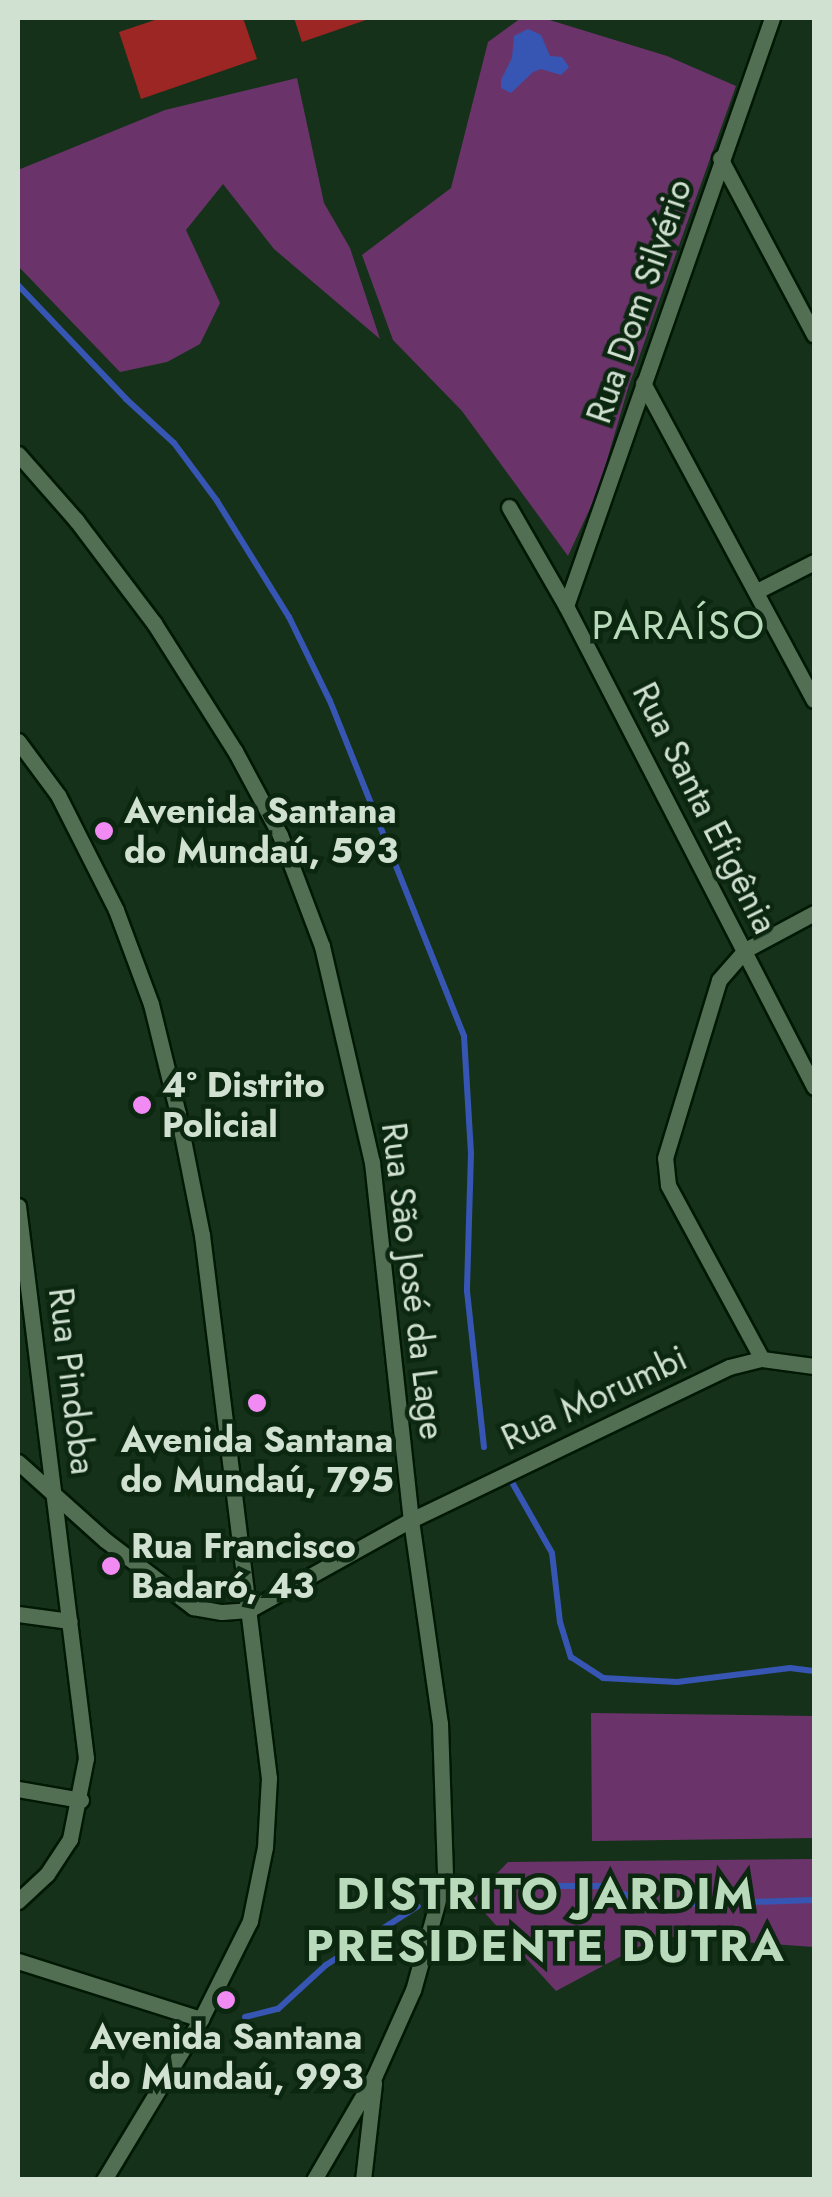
<!DOCTYPE html>
<html>
<head>
<meta charset="utf-8">
<style>
	body { margin:0 }
	#map { position:relative; width:832px; height:2197px; overflow:hidden; background:#163119; font-family:Jost,sans-serif }
	div>[style] { position:absolute }
	.green>* { inset:0; background:#6a346b }
	.water>* { inset:0; background:#3756b4 }
	.stream>* { height:6px; margin:-3px; padding:0 3px; transform-origin:3px; border-radius:3px; background:#3756b4 }
	.building>* { inset:0; background:#9b2623 }
	.roads { filter:drop-shadow(2px 0 #001804) drop-shadow(-2px 0 #001804) drop-shadow(0 2px #001804) drop-shadow(0 -2px #001804) }
	.minor>* { height:15px; margin:-7.5px; padding:0 7.5px; transform-origin:7.5px; border-radius:7.5px; background:#526f54 }
	.dots>* { width:28px; height:28px; translate:-50% -50%; box-sizing:border-box; border:5px solid #0c2710; border-radius:50% }
	span { translate:-50% -50%; white-space:nowrap; text-align:center; line-height:1.15; -webkit-text-stroke:9px #0c2710; paint-order:stroke }
	.street-label { font-size:35px; color:#d0e0d1 }
	.poi-label { font-size:35px; color:#d0e0d1; font-weight:700 }
	.left { translate:0 -50%; text-align:left }
	.quarter-label { font-size:40px; color:#b9dabb; letter-spacing:2.5px }
	.district-label { font-size:45px; color:#b9dabb; font-weight:700; letter-spacing:2.5px }
	.frame { position:absolute; inset:0; border:20px solid #d0e0d1; pointer-events:none }
</style>
</head>
<body>
<div id="map">
	<div class="green">
		<div style="clip-path:polygon(521px 18px,543px 18px,667px 56px,736px 86px,628px 388px,598px 491px,568px 556px,462px 411px,393px 340px,362px 255px,451px 188px,488px 42px)"></div>
		<div style="clip-path:polygon(297px 78px,324px 203px,350px 248px,380px 339px,274px 249px,223px 184px,186px 230px,220px 303px,200px 344px,167px 362px,120px 372px,18px 266px,18px 170px,165px 110px)"></div>
		<div style="clip-path:polygon(591px 1713px,814px 1716px,814px 1838px,592px 1841px)"></div>
		<div style="clip-path:polygon(814px 1859px,814px 1947px,659px 1936px,556px 1991px,472px 1899px,508px 1862px)"></div>
	</div>
	<div class="water">
		<div style="clip-path:polygon(528px 29px,541px 35px,550px 56px,562px 57px,569px 67px,561px 75px,541px 69px,533px 72px,511px 93px,501px 88px,501px 80px,512px 58px,514px 36px)"></div>
	</div>
	<div class="stream">
		<div style="left:18px;top:285px;width:157px;rotate:46.5deg"></div>
		<div style="left:126px;top:399px;width:65px;rotate:42.5deg"></div>
		<div style="left:174px;top:443px;width:72px;rotate:53.4deg"></div>
		<div style="left:217px;top:501px;width:137px;rotate:58.2deg"></div>
		<div style="left:289px;top:617px;width:93px;rotate:64deg"></div>
		<div style="left:330px;top:701px;width:361px;rotate:68.2deg"></div>
		<div style="left:464px;top:1036px;width:117px;rotate:86.6deg"></div>
		<div style="left:471px;top:1153px;width:138px;rotate:91.7deg"></div>
		<div style="left:467px;top:1291px;width:157px;rotate:83.8deg"></div>
		<div style="left:513px;top:1484px;width:79px;rotate:60.5deg"></div>
		<div style="left:552px;top:1553px;width:69px;rotate:83.4deg"></div>
		<div style="left:560px;top:1622px;width:37px;rotate:73deg"></div>
		<div style="left:571px;top:1657px;width:38px;rotate:33deg"></div>
		<div style="left:603px;top:1678px;width:74px;rotate:3.1deg"></div>
		<div style="left:677px;top:1682px;width:114px;rotate:-7.1deg"></div>
		<div style="left:790px;top:1668px;width:24px;rotate:7deg"></div>
		<div style="left:467px;top:1886px;width:134px"></div>
		<div style="left:601px;top:1886px;width:57px;rotate:19.4deg"></div>
		<div style="left:655px;top:1905px;width:159px;rotate:-1.8deg"></div>
		<div style="left:245px;top:2017px;width:34px;rotate:-14deg"></div>
		<div style="left:278px;top:2009px;width:65px;rotate:-42.5deg"></div>
		<div style="left:326px;top:1965px;width:109px;rotate:-32.7deg"></div>
	</div>
	<div class="building">
		<div style="clip-path:polygon(161px 18px,243px 18px,257px 59px,141px 99px,119px 32px)"></div>
		<div style="clip-path:polygon(294px 18px,365px 18px,366px 20px,302px 42px)"></div>
	</div>
	<div class="roads">
		<div class="minor">
			<div style="left:720px;top:158px;width:200px;rotate:62deg"></div>
			<div style="left:643px;top:383px;width:360px;rotate:61.7deg"></div>
			<div style="left:18px;top:454px;width:88px;rotate:48.7deg"></div>
			<div style="left:76px;top:520px;width:129px;rotate:52.9deg"></div>
			<div style="left:154px;top:623px;width:151px;rotate:57.7deg"></div>
			<div style="left:235px;top:751px;width:95px;rotate:61.8deg"></div>
			<div style="left:280px;top:835px;width:119px;rotate:69.3deg"></div>
			<div style="left:322px;top:946px;width:222px;rotate:77deg"></div>
			<div style="left:372px;top:1162px;width:360px;rotate:83.8deg"></div>
			<div style="left:411px;top:1520px;width:205px;rotate:81.9deg"></div>
			<div style="left:440px;top:1723px;width:152px;rotate:88.1deg"></div>
			<div style="left:445px;top:1875px;width:119px;rotate:105.5deg"></div>
			<div style="left:413px;top:1990px;width:93px;rotate:114.1deg"></div>
			<div style="left:375px;top:2075px;width:121px;rotate:120.2deg"></div>
			<div style="left:509px;top:507px;width:114px;rotate:60.1deg"></div>
			<div style="left:566px;top:606px;width:541px;rotate:62.72deg"></div>
			<div style="left:757px;top:591px;width:64px;rotate:-27deg"></div>
			<div style="left:566px;top:606px;width:623px;rotate:-70.69deg"></div>
			<div style="left:18px;top:741px;width:67px;rotate:53.5deg"></div>
			<div style="left:58px;top:795px;width:129px;rotate:63.2deg"></div>
			<div style="left:116px;top:910px;width:100px;rotate:69.6deg"></div>
			<div style="left:151px;top:1004px;width:113px;rotate:76.2deg"></div>
			<div style="left:178px;top:1114px;width:123px;rotate:78.8deg"></div>
			<div style="left:202px;top:1235px;width:547px;rotate:82.97deg"></div>
			<div style="left:269px;top:1778px;width:69px;rotate:93.3deg"></div>
			<div style="left:265px;top:1847px;width:76px;rotate:101.5deg"></div>
			<div style="left:250px;top:1921px;width:110px;rotate:116.6deg"></div>
			<div style="left:201px;top:2019px;width:188px;rotate:121.1deg"></div>
			<div style="left:18px;top:1206px;width:556px;rotate:82.98deg"></div>
			<div style="left:86px;top:1758px;width:83px;rotate:101.2deg"></div>
			<div style="left:70px;top:1839px;width:42px;rotate:123.3deg"></div>
			<div style="left:47px;top:1874px;width:40px;rotate:137deg"></div>
			<div style="left:762px;top:1359px;width:198px;rotate:-118.4deg"></div>
			<div style="left:668px;top:1185px;width:27px;rotate:-96deg"></div>
			<div style="left:665px;top:1158px;width:186px;rotate:-73.1deg"></div>
			<div style="left:719px;top:980px;width:40px;rotate:-49deg"></div>
			<div style="left:745px;top:950px;width:78px;rotate:-28.2deg"></div>
			<div style="left:18px;top:1462px;width:117px;rotate:41.9deg"></div>
			<div style="left:105px;top:1540px;width:111px;rotate:37.3deg"></div>
			<div style="left:193px;top:1607px;width:29px;rotate:10deg"></div>
			<div style="left:222px;top:1612px;width:27px;rotate:-4deg"></div>
			<div style="left:249px;top:1610px;width:185px;rotate:-29.1deg"></div>
			<div style="left:411px;top:1520px;width:353px;rotate:-25.7deg"></div>
			<div style="left:729px;top:1367px;width:34px;rotate:-14deg"></div>
			<div style="left:762px;top:1359px;width:52px;rotate:7.7deg"></div>
			<div style="left:18px;top:1614px;width:52px;rotate:7.7deg"></div>
			<div style="left:18px;top:1789px;width:64px;rotate:9.9deg"></div>
			<div style="left:18px;top:1961px;width:192px;rotate:17.6deg"></div>
			<div style="left:363px;top:2180px;width:98px;rotate:-83.5deg"></div>
		</div>
	</div>
	<div class="dots">
		<div style="left:104px;top:831px;background:#f28af3"></div>
		<div style="left:142px;top:1105px;background:#f28af3"></div>
		<div style="left:257px;top:1403px;background:#f28af3"></div>
		<div style="left:111px;top:1566px;background:#f28af3"></div>
		<div style="left:226px;top:2000px;background:#f28af3"></div>
	</div>
	<div class="street-label">
		<span style="left:639px;top:301px;rotate:-71deg">Rua Dom Silvério</span>
		<span style="left:705px;top:808px;rotate:63deg">Rua Santa Efigênia</span>
		<span style="left:413px;top:1281px;rotate:83deg">Rua São José da Lage</span>
		<span style="left:72px;top:1381px;rotate:83deg">Rua Pindoba</span>
		<span style="left:594px;top:1398px;rotate:-25deg">Rua Morumbi</span>
	</div>
	<div class="poi-label">
		<span class="left" style="left:124px;top:831px">Avenida Santana<br>do Mundaú, 593</span>
		<span class="left" style="left:162px;top:1105px">4º Distrito<br>Policial</span>
		<span style="left:257px;top:1460px">Avenida Santana<br>do Mundaú, 795</span>
		<span class="left" style="left:131px;top:1566px">Rua Francisco<br>Badaró, 43</span>
		<span style="left:226px;top:2057px">Avenida Santana<br>do Mundaú, 993</span>
	</div>
	<div class="quarter-label">
		<span style="left:679px;top:625px">PARAÍSO</span>
	</div>
	<div class="district-label">
		<span style="left:546px;top:1920px">DISTRITO JARDIM<br>PRESIDENTE DUTRA</span>
	</div>
	<div class="frame"></div>
</div>
</body>
</html>
